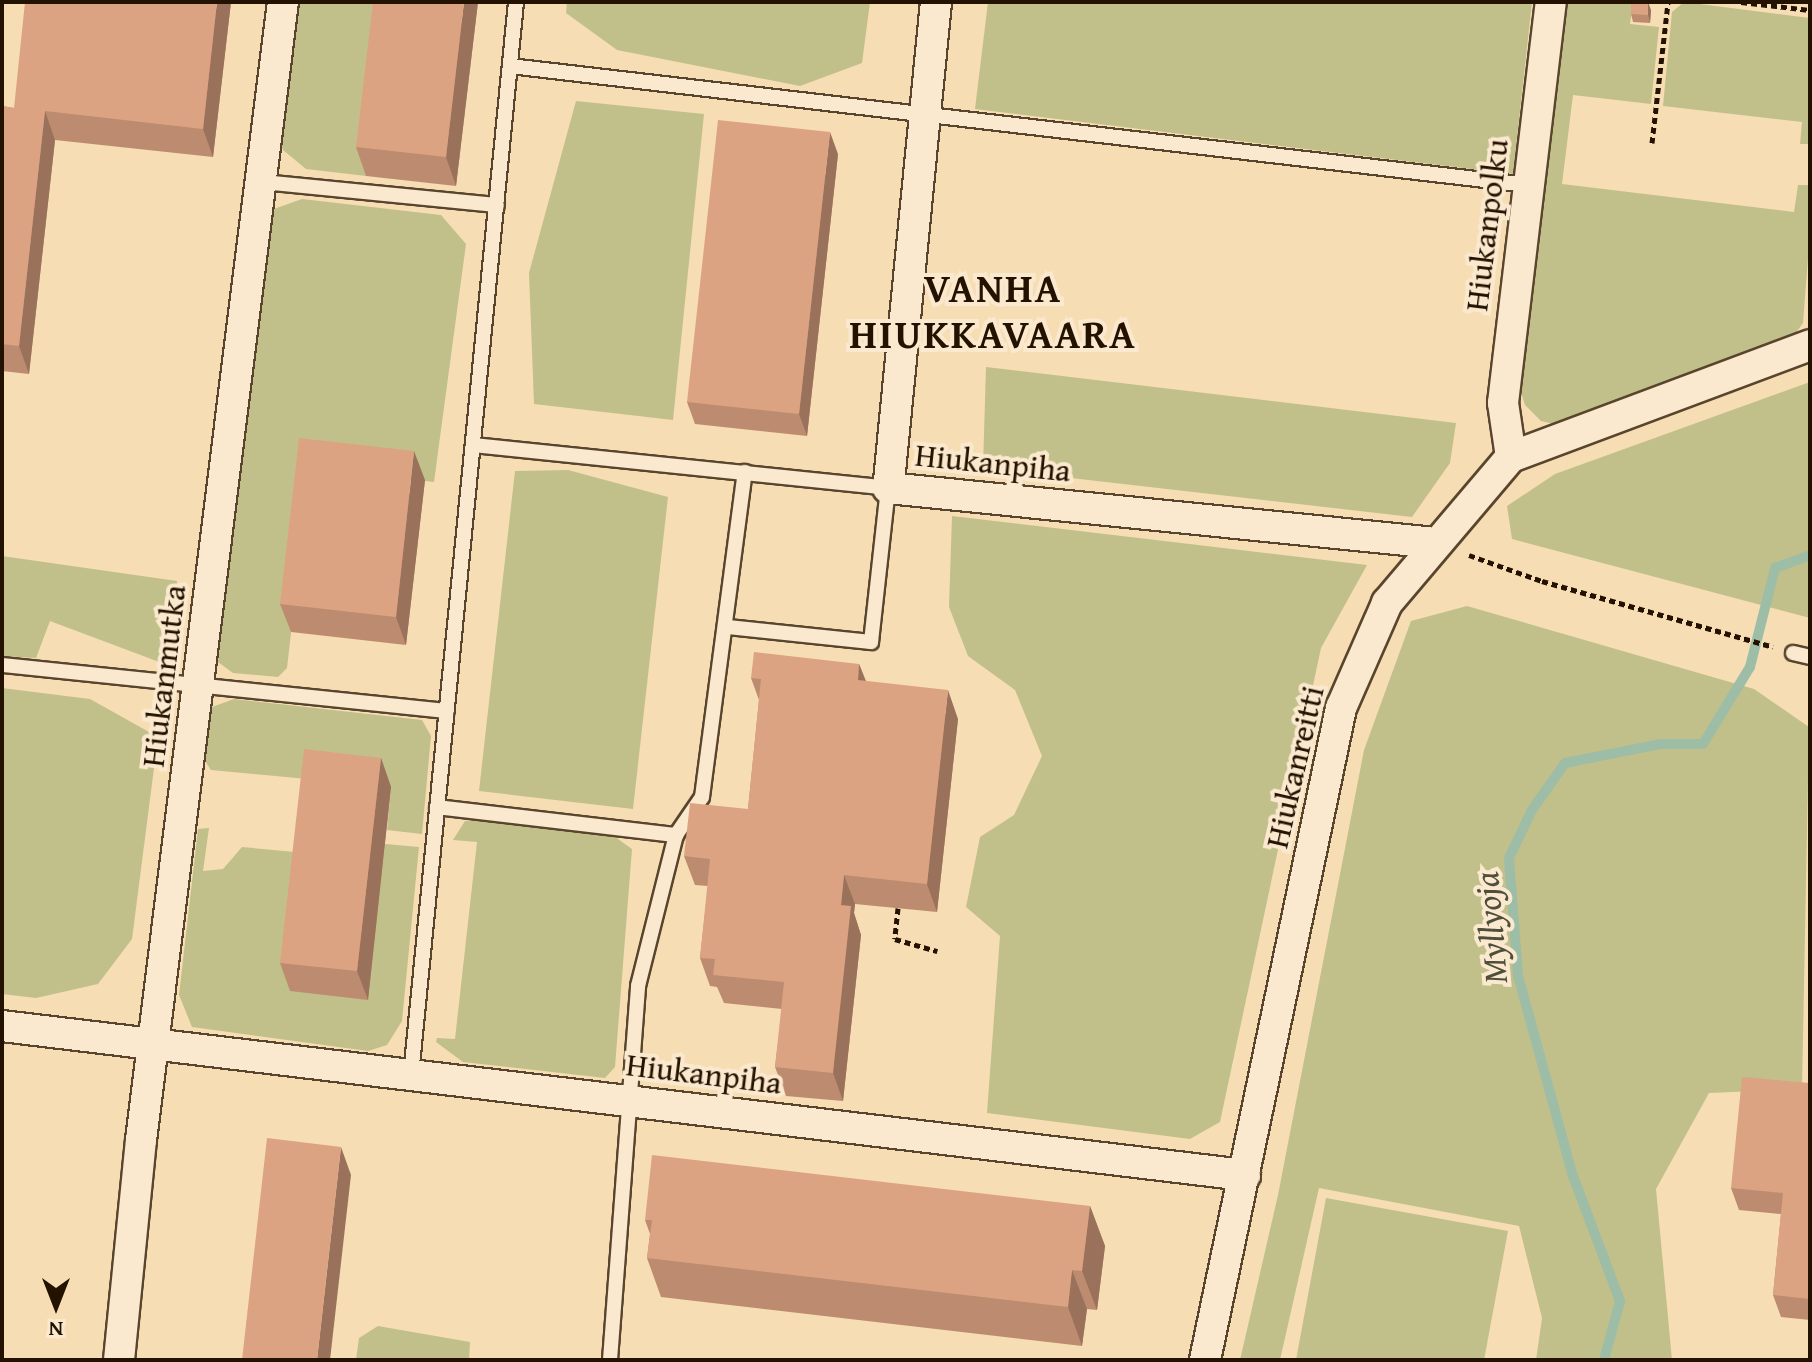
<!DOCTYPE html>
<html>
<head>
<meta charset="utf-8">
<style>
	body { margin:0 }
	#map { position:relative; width:1812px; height:1362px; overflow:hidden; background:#f7ddb4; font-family:"Gentium Book Plus",serif }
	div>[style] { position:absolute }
	.green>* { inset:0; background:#c1c08a }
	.stream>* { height:10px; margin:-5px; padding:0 5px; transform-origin:5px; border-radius:5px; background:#9ebda7 }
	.path>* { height:5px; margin-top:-2.5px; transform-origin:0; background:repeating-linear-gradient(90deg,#241200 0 6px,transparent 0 10px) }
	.roads { filter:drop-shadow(2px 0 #59452d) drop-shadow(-2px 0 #59452d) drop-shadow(0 2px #59452d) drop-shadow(0 -2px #59452d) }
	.service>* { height:14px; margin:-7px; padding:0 7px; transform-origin:7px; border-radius:7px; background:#fae9ce }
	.minor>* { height:30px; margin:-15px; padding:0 15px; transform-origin:15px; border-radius:15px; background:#fae9ce }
	.wall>* { inset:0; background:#bd8c70 }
	.shaded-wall>* { inset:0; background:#9a725b }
	.building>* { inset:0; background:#dca382 }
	span { translate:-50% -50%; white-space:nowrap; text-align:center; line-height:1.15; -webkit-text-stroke:8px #fae9ce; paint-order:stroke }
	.street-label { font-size:32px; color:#241200 }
	.water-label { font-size:34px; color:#4f4e3a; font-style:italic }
	.district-label { font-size:40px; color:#241200; font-weight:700; letter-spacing:2px }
	.frame { position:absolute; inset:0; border:4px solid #241200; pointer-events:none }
	.north { position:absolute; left:16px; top:1266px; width:80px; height:80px; -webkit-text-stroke:6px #fae9ce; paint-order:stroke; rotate:180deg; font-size:22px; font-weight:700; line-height:32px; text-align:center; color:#241200 }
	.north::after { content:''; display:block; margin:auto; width:28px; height:36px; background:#241200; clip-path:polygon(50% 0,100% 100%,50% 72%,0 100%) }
</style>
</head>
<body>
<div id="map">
	<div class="green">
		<div style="clip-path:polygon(295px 2px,386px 2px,366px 176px,306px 169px,283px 150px,278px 136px)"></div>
		<div style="clip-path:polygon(567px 2px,870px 2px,862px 63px,800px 86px,617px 50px,566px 13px)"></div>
		<div style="clip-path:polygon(988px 2px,1532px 2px,1513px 174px,975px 109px)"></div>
		<div style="clip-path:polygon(1561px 2px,1661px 2px,1633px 2px,1630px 24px,1659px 27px,1651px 104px,1573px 95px,1562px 184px,1794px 212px,1798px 185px,1809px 185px,1810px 232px,1803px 323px,1795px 334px,1558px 425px,1541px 421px,1525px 405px,1519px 386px)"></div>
		<div style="clip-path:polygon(1684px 2px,1810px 18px,1810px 144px,1800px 144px,1802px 122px,1663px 106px,1672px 12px)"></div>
		<div style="clip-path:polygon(576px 101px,704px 114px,673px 420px,534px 404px,529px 273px)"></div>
		<div style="clip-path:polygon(302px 199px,441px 215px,466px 244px,434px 482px,310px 467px,287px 668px,278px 677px,233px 673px,218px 662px,271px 210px)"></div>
		<div style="clip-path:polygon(986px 367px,1456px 423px,1450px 463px,1412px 517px,983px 468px)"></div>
		<div style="clip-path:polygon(1810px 382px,1810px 618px,1512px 539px,1507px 506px,1555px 474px)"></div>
		<div style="clip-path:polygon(568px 470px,668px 497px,633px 809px,479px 791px,515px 471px)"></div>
		<div style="clip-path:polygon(952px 516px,1367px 565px,1321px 648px,1220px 1122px,1190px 1139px,987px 1113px,1000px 936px,966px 907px,980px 837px,1014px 815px,1042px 756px,1015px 690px,968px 656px,949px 607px)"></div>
		<div style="clip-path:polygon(2px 556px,177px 581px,170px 666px,50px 621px,36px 658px,2px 656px)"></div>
		<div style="clip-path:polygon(1467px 606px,1754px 689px,1809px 727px,1802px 1089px,1709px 1093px,1656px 1189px,1672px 1360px,1536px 1360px,1542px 1318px,1519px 1226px,1319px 1188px,1280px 1360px,1240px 1360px,1278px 1195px,1364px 750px,1411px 621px)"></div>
		<div style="clip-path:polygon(2px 688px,90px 699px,158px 737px,132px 939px,98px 984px,36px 998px,2px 994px)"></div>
		<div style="clip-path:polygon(234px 699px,422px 720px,431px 736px,422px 834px,387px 830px,391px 787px,211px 770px,205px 761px,212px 707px)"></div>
		<div style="clip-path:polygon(484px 819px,611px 834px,632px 849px,615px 1067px,605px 1078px,463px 1062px,436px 1042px,437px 1038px,455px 1039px,477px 842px,453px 840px,465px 821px)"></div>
		<div style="clip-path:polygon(209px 828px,203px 871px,223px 869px,242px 847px,306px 853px,367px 1000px,385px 844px,419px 847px,402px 1021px,387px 1045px,368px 1051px,192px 1027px,179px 995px,198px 829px)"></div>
		<div style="clip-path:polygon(1326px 1198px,1508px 1231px,1484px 1360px,1296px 1360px)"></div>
		<div style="clip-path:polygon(378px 1326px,470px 1342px,469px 1360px,356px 1360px,359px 1338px)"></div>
	</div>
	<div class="stream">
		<div style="left:1604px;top:1360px;width:61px;rotate:-74.8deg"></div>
		<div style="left:1620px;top:1301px;width:137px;rotate:-110.6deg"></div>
		<div style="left:1572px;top:1173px;width:205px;rotate:-105.3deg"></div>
		<div style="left:1518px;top:975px;width:117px;rotate:-94.4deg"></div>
		<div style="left:1509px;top:858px;width:53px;rotate:-64.4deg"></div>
		<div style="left:1532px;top:810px;width:57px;rotate:-54.9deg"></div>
		<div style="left:1565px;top:763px;width:98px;rotate:-11.2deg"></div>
		<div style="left:1661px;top:744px;width:42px"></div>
		<div style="left:1703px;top:744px;width:90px;rotate:-58.6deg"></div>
		<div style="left:1750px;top:667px;width:102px;rotate:-75.8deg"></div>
		<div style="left:1775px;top:568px;width:37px;rotate:-20deg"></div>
	</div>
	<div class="path">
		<div style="left:1741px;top:2px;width:69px;rotate:6.6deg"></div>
		<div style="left:1652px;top:143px;width:142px;rotate:-83.5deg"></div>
		<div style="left:1469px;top:555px;width:77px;rotate:19.6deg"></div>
		<div style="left:1542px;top:581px;width:240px;rotate:15.9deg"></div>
		<div style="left:898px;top:908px;width:31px;rotate:96deg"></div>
		<div style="left:895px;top:939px;width:44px;rotate:15.9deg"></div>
	</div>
	<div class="roads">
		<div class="service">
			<div style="left:510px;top:66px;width:1024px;rotate:6.67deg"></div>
			<div style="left:262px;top:182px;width:236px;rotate:5.6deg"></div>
			<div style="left:473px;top:445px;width:417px;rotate:5.9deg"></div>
			<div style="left:888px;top:488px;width:155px;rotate:96.3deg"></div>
			<div style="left:871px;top:642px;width:144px;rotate:-174deg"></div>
			<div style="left:1793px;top:653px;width:17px;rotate:13deg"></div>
			<div style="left:2px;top:665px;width:447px;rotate:5.9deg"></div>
			<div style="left:437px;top:807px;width:241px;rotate:6.7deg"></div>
			<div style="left:411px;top:1075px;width:1078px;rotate:-84.41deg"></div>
			<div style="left:610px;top:1360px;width:375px;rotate:-85.7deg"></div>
			<div style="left:638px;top:986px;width:156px;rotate:-75.9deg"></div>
			<div style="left:676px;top:835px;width:46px;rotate:-55.6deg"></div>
			<div style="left:702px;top:797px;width:328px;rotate:-82.5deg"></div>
		</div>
		<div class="minor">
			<div style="left:936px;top:2px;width:488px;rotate:95.6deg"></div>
			<div style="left:888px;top:488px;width:550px;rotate:5.74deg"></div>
			<div style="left:1511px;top:457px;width:55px;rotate:-98.4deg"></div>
			<div style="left:1503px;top:403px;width:404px;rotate:-83.2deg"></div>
			<div style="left:2px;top:1026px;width:1252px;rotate:6.84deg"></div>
			<div style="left:119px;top:1360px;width:221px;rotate:-84.3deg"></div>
			<div style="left:141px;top:1140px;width:1147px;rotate:-82.89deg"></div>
			<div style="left:1205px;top:1360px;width:666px;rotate:-78.22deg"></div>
			<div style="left:1341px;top:708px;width:115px;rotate:-66.3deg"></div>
			<div style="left:1387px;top:603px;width:192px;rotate:-49.7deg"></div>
			<div style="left:1511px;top:457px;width:319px;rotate:-20.5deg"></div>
		</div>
	</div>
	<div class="wall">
		<div style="clip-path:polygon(231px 2px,213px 157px,55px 140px,29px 374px,2px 371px,2px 106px,14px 108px)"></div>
		<div style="clip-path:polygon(478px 2px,456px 186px,366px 176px,356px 147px)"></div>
		<div style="clip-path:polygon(1651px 10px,1650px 23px,1633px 22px,1631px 14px)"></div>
		<div style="clip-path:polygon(838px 154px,807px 436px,695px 424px,687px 402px)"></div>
		<div style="clip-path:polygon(425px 480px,406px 645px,291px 632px,280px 604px)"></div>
		<div style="clip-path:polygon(859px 664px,866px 681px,958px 719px,937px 912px,855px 904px,854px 913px,861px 935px,843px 1101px,786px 1096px,775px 1067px,782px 1009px,724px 1003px,717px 987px,710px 986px,700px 958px,708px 886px,695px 885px,684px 856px,748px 809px,759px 700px,751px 678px)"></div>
		<div style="clip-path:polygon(381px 758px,391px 787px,368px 1000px,290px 991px,280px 963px)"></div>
		<div style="clip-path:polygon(1810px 1083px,1810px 1320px,1781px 1317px,1773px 1295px,1781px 1214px,1739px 1210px,1731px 1188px)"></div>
		<div style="clip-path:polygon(1090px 1206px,1105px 1246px,1097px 1310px,1087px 1309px,1082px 1346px,661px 1297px,647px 1258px,650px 1234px,645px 1220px)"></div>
	</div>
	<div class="shaded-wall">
		<div style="clip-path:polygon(217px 2px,231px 2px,213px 157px,203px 129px)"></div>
		<div style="clip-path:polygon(464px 2px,478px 2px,456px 186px,446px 157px)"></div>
		<div style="clip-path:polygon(1648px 2px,1651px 10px,1650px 23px,1648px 15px)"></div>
		<div style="clip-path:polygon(45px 111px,55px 140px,29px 374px,19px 346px)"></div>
		<div style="clip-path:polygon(830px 132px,838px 154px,807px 436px,799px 414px)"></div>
		<div style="clip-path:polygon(414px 451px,425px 480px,406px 645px,396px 617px)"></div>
		<div style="clip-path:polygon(859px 664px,870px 692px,858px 680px)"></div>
		<div style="clip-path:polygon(948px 690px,958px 719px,937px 912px,927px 884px)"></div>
		<div style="clip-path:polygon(381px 758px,391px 787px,368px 1000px,357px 971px)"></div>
		<div style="clip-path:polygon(844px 875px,855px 904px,854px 913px,861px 935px,843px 1101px,833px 1073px,841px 905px)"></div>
		<div style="clip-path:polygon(341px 1147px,351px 1175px,330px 1360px,317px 1360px)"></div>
		<div style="clip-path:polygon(1090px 1206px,1105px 1246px,1097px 1310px,1082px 1271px)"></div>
		<div style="clip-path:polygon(1072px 1270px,1087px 1309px,1082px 1346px,1068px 1307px)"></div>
	</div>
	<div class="building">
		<div style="clip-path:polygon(25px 2px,217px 2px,203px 129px,45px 111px,19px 346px,2px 344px,2px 106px,14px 108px)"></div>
		<div style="clip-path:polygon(373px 2px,464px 2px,446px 157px,356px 147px)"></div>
		<div style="clip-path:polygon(1631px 2px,1648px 2px,1648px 15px,1631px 14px)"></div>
		<div style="clip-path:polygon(718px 120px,830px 132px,799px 414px,687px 402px)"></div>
		<div style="clip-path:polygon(299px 438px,414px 451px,396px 617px,280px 604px)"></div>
		<div style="clip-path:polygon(754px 652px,859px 664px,858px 680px,948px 690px,927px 884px,844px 875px,841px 905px,851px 906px,833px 1073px,775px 1067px,784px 982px,713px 975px,715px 959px,700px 958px,710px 859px,684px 856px,690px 803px,748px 809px,761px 679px,751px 678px)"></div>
		<div style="clip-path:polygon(304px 749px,381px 758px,357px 971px,280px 963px)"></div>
		<div style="clip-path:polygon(1742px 1077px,1810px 1083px,1810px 1299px,1773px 1295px,1783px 1193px,1731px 1188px)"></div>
		<div style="clip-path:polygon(267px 1138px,341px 1147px,317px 1360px,242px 1360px)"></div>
		<div style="clip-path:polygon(652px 1155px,1090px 1206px,1082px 1271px,1072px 1270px,1068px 1307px,647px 1258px,652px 1220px,645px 1220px)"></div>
	</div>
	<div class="street-label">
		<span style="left:1487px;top:225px;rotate:-83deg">Hiukanpolku</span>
		<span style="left:993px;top:463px;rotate:6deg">Hiukanpiha</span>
		<span style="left:164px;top:676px;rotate:-83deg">Hiukanmutka</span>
		<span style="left:1295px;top:767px;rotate:-77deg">Hiukanreitti</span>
		<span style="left:704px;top:1074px;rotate:7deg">Hiukanpiha</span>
	</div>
	<div class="water-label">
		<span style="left:1490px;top:928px;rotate:-95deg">Myllyoja</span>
	</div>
	<div class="district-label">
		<span style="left:993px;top:311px">VANHA<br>HIUKKAVAARA</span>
	</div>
	<div class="frame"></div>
	<div class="north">N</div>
</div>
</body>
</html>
